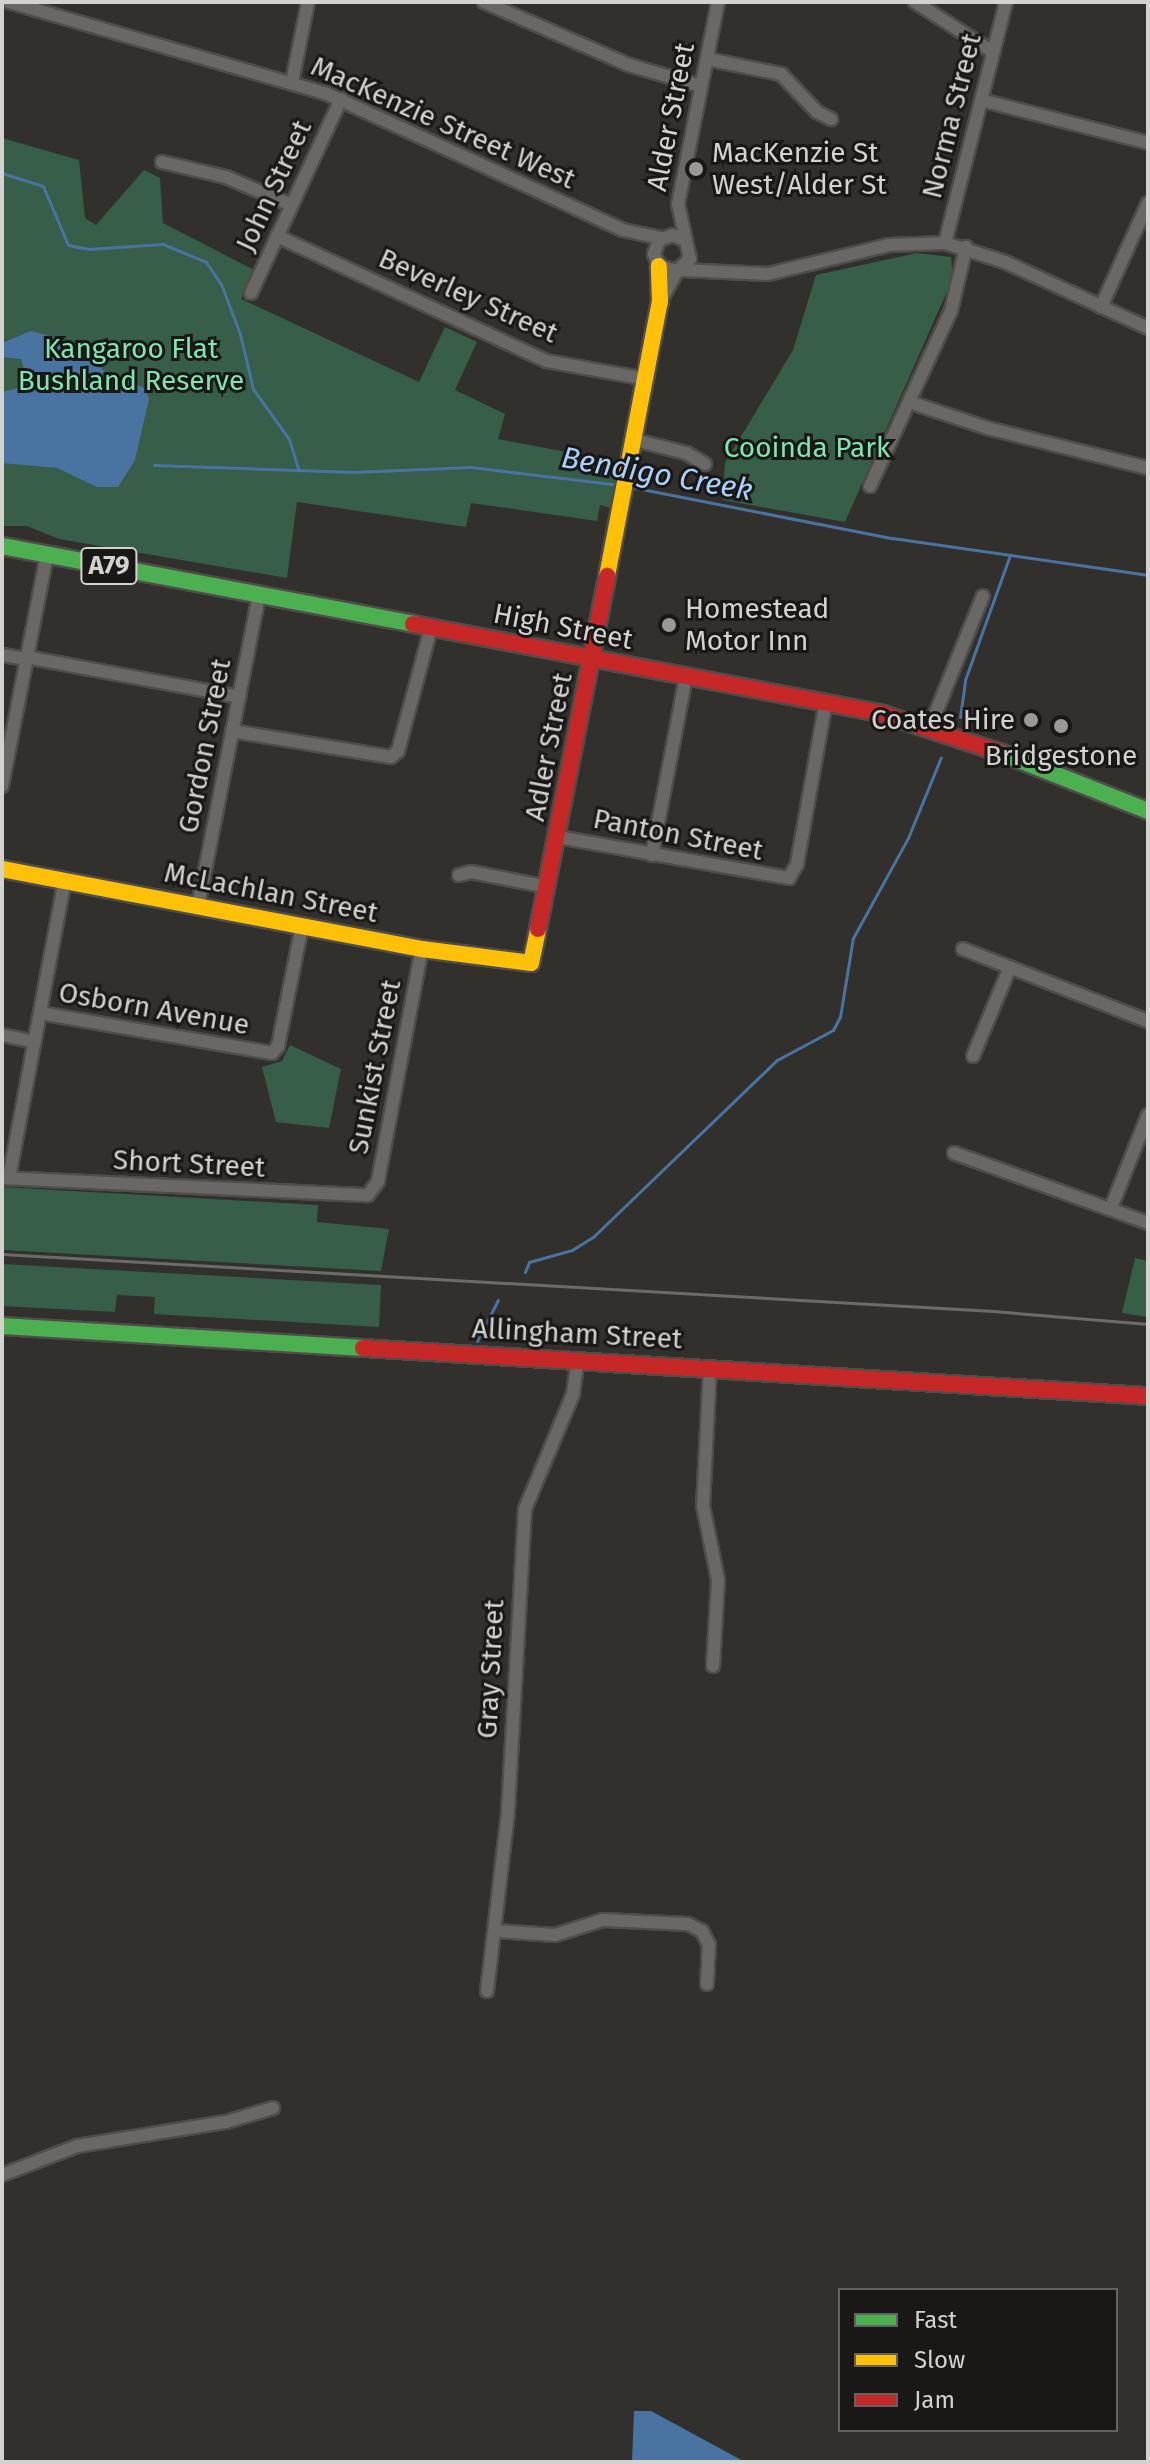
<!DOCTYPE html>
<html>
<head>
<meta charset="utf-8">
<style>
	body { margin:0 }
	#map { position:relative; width:1150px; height:2464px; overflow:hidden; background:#32302d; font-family:"Fira Sans",sans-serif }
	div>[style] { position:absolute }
	.green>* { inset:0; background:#365e48 }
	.water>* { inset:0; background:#4974a1 }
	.stream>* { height:3px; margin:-1.5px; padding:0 1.5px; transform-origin:1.5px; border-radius:1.5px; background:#4974a1 }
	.roads { filter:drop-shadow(2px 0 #4e4d4b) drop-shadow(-2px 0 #4e4d4b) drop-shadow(0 2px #4e4d4b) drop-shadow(0 -2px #4e4d4b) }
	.street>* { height:12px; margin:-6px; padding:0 6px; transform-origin:6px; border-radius:6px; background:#696867 }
	.fast>* { height:16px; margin:-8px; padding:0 8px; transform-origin:8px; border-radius:8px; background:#4caf50 }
	.slow>* { height:16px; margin:-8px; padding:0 8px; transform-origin:8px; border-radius:8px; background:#ffc107 }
	.jam>* { height:16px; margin:-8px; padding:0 8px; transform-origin:8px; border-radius:8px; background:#c62828 }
	.rail>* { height:3px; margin:-1.5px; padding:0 1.5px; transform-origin:1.5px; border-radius:1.5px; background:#6c6b69 }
	.dots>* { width:22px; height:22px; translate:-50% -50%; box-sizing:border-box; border:4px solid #1a1817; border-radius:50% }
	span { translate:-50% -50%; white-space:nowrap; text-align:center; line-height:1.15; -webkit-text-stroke:6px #1a1817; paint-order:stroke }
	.shield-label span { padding:2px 6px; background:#1a1817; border:2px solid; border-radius:6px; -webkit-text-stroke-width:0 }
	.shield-label { font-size:26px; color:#d3d2cf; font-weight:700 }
	.street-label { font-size:28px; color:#d3d2cf }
	.poi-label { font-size:28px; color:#d3d2cf }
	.left { translate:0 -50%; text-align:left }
	.right { translate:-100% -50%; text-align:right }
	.park-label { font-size:28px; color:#7fe6ae }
	.water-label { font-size:30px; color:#a9d1fd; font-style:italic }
	.frame { position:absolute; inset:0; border:4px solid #d3d2cf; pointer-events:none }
	.legend { position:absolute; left:838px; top:2288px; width:280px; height:144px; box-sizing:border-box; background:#1a1817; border:2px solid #646261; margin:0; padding:10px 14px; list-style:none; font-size:24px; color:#d3d2cf }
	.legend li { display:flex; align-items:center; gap:16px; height:40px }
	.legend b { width:40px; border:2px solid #646261 }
</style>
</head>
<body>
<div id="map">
	<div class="green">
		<div style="clip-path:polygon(2px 138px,79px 160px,85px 218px,96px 225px,144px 170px,160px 178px,163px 223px,254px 270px,241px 299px,419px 382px,445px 327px,477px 342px,455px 390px,505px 414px,498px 439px,620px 462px,611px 508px,600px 505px,597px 521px,471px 503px,466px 527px,297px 502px,287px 578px,59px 539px,27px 526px,2px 526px)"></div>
		<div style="clip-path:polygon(917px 253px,951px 257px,953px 278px,845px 522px,723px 500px,725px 463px,793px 350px,816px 275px)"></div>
		<div style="clip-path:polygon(290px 1045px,341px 1069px,329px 1128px,276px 1122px,262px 1067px,282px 1061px)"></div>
		<div style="clip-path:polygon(2px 1187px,318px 1205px,317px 1222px,389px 1229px,381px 1271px,2px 1250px)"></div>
		<div style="clip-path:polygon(1135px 1258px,1148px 1261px,1148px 1317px,1122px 1313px)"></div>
		<div style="clip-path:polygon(2px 1264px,381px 1285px,379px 1327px,154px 1314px,155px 1297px,117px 1295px,115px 1312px,2px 1306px)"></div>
	</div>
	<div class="water">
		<div style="clip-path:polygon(31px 331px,68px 341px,108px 374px,145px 388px,149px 399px,135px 460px,118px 487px,97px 487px,57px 468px,2px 463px,2px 392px,18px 388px,25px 372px,21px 359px,2px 357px,2px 343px)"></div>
		<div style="clip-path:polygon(634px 2411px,651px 2411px,745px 2462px,632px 2462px)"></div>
	</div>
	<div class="stream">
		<div style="left:2px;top:173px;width:43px;rotate:17.6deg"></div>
		<div style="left:43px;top:186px;width:64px;rotate:67deg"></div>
		<div style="left:68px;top:245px;width:20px;rotate:11deg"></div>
		<div style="left:88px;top:249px;width:75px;rotate:-3.8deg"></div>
		<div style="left:163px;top:244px;width:47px;rotate:22.7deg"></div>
		<div style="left:206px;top:262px;width:27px;rotate:56deg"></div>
		<div style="left:221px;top:284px;width:53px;rotate:69.2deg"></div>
		<div style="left:240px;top:334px;width:57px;rotate:76.7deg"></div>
		<div style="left:253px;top:389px;width:62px;rotate:54.2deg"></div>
		<div style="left:289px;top:439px;width:31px;rotate:73deg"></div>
		<div style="left:154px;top:465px;width:199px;rotate:2deg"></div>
		<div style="left:353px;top:472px;width:118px;rotate:-2.4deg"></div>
		<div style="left:471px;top:467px;width:150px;rotate:6.9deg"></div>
		<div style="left:631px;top:487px;width:266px;rotate:11.1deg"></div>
		<div style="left:892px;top:538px;width:259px;rotate:8.2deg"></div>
		<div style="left:960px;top:717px;width:37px;rotate:-82deg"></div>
		<div style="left:965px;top:680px;width:133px;rotate:-70.2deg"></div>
		<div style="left:525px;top:1272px;width:11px;rotate:-68deg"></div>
		<div style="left:529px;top:1262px;width:45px;rotate:-15.6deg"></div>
		<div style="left:572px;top:1250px;width:26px;rotate:-32deg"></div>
		<div style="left:594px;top:1236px;width:254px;rotate:-43.9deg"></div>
		<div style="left:777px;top:1060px;width:64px;rotate:-28.2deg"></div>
		<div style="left:833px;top:1030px;width:15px;rotate:-62deg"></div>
		<div style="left:840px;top:1017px;width:80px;rotate:-80.7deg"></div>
		<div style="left:853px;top:938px;width:114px;rotate:-61.2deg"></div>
		<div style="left:908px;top:838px;width:87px;rotate:-67.8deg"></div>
		<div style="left:477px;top:1341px;width:46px;rotate:-62.9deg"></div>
	</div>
	<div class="roads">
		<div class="street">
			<div style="left:9px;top:2px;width:329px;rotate:16.1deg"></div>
			<div style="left:325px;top:93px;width:328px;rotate:24.7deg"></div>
			<div style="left:623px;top:230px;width:39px;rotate:12deg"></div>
			<div style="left:484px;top:2px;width:158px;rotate:23.5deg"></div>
			<div style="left:629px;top:65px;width:75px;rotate:16.3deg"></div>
			<div style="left:915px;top:2px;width:93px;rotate:32.7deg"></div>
			<div style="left:707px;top:59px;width:76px;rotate:11.5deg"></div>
			<div style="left:781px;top:74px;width:52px;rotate:46.5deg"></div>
			<div style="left:817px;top:112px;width:16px;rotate:27deg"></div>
			<div style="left:292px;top:82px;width:82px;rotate:-78.7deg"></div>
			<div style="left:981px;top:100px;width:172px;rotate:14.4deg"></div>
			<div style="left:162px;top:162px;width:66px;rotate:13.2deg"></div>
			<div style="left:226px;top:177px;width:71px;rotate:23.3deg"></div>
			<div style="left:277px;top:236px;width:297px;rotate:24.9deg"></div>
			<div style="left:546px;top:361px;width:102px;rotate:10.2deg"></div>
			<div style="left:684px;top:240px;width:12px;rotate:-156deg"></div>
			<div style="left:673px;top:235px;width:15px;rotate:160deg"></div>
			<div style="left:659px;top:240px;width:15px;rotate:110deg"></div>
			<div style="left:654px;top:254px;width:13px;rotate:67deg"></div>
			<div style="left:659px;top:266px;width:19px;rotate:16deg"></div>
			<div style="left:677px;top:271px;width:18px;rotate:-43deg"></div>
			<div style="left:690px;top:259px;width:56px;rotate:-102.3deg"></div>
			<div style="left:678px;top:204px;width:206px;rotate:-78.8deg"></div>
			<div style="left:945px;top:243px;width:249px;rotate:-75.8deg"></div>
			<div style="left:681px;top:270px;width:87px;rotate:2.6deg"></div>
			<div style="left:768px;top:274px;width:124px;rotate:-13.5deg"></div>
			<div style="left:889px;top:245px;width:56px;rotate:-2deg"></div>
			<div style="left:945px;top:243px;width:63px;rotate:17.6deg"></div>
			<div style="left:1005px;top:262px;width:157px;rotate:24.8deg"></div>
			<div style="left:251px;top:293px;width:214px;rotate:-65.1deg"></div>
			<div style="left:660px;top:302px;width:35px;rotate:-61deg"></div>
			<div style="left:1101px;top:307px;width:114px;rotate:-65.7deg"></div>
			<div style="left:909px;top:402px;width:82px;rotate:18.4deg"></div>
			<div style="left:987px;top:428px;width:166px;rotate:14deg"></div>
			<div style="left:635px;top:440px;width:53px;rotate:14.3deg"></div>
			<div style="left:686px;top:453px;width:22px;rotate:30deg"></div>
			<div style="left:870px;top:486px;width:193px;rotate:-65.2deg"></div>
			<div style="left:951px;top:311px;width:66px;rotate:-76.8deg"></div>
			<div style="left:2px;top:655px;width:24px;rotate:9deg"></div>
			<div style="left:26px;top:657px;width:217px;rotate:10.6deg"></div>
			<div style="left:930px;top:727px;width:141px;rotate:-68deg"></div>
			<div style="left:232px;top:731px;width:161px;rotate:9.3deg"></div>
			<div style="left:391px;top:757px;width:9px;rotate:-41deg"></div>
			<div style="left:398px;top:751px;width:127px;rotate:-75deg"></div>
			<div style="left:2px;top:786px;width:236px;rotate:-79deg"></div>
			<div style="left:558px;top:837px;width:235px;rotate:10.1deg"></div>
			<div style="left:789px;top:878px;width:16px;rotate:-60deg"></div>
			<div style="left:797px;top:864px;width:165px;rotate:-79.9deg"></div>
			<div style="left:652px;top:855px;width:182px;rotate:-79.2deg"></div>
			<div style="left:459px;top:875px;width:12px;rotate:-14deg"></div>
			<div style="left:471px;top:872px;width:78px;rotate:11deg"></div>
			<div style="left:198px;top:906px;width:317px;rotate:-78.9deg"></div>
			<div style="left:963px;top:949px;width:199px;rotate:21.3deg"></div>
			<div style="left:40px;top:1013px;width:235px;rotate:9.8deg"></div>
			<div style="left:272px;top:1053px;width:9px;rotate:-49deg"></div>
			<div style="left:278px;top:1046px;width:122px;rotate:-78.7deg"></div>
			<div style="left:2px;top:1035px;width:33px;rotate:12deg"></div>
			<div style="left:973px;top:1056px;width:96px;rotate:-67.4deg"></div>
			<div style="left:954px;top:1153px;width:206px;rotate:19.8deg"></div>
			<div style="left:2px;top:1178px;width:366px;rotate:2.7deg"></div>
			<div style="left:368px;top:1195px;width:17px;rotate:-54deg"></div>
			<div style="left:378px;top:1181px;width:236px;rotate:-79.3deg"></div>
			<div style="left:9px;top:1178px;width:303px;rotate:-79.4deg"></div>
			<div style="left:1111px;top:1208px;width:100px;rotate:-68.3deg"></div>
			<div style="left:710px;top:1368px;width:138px;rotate:92.9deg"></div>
			<div style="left:703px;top:1506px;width:76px;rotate:78.5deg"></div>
			<div style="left:718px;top:1580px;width:86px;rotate:93.3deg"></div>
			<div style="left:496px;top:1931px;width:59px;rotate:3.9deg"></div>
			<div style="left:555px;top:1935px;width:50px;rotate:-17.4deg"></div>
			<div style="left:603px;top:1920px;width:85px;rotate:2.7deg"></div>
			<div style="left:688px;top:1924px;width:16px;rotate:27deg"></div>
			<div style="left:702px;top:1931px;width:16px;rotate:63deg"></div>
			<div style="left:709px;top:1945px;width:39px;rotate:93deg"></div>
			<div style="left:487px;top:1991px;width:180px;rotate:-83.3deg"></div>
			<div style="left:508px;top:1812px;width:303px;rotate:-86.8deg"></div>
			<div style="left:525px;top:1509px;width:125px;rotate:-67.3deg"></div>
			<div style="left:573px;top:1394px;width:34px;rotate:-82deg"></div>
			<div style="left:2px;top:2175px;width:80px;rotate:-21.1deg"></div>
			<div style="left:77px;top:2146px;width:151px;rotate:-9.2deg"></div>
			<div style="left:226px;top:2122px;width:49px;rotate:-16.6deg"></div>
		</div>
		<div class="fast">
			<div style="left:2px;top:546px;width:418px;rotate:10.7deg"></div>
			<div style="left:1001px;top:753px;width:158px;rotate:21.5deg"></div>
			<div style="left:2px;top:1326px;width:362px;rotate:3.5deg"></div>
		</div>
		<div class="slow">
			<div style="left:607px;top:576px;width:279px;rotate:-79.1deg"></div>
			<div style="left:660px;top:302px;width:36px;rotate:-92deg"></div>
			<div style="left:2px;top:869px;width:428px;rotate:10.8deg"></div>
			<div style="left:422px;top:949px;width:110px;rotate:7.3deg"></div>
			<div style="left:531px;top:963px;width:35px;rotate:-78deg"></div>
		</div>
		<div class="jam">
			<div style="left:413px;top:624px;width:479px;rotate:10.8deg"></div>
			<div style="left:883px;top:714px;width:124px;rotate:18.3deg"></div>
			<div style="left:538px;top:929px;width:360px;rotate:-78.9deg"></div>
			<div style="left:363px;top:1348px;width:786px;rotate:3.5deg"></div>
		</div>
	</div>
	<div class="rail">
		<div style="left:2px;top:1254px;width:993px;rotate:3.29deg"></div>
		<div style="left:993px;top:1311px;width:156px;rotate:4.8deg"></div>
	</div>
	<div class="dots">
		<div style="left:696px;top:169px;background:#9b9996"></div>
		<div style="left:669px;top:625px;background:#9b9996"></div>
		<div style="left:1031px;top:720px;background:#9b9996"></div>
		<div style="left:1061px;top:726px;background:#9b9996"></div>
	</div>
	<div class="shield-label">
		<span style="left:109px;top:566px">A79</span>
	</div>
	<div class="street-label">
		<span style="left:952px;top:116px;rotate:-76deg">Norma Street</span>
		<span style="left:671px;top:117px;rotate:-79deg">Alder Street</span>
		<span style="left:443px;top:123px;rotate:24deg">MacKenzie Street West</span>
		<span style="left:274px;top:186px;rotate:-65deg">John Street</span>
		<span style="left:468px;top:296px;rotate:24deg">Beverley Street</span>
		<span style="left:563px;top:627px;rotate:11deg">High Street</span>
		<span style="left:205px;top:746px;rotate:-79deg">Gordon Street</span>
		<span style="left:549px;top:747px;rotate:-79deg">Adler Street</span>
		<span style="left:678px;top:835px;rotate:11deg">Panton Street</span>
		<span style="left:271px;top:893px;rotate:11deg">McLachlan Street</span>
		<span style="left:154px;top:1009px;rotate:10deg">Osborn Avenue</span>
		<span style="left:375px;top:1067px;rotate:-79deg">Sunkist Street</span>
		<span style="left:189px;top:1164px;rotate:3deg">Short Street</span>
		<span style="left:577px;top:1334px;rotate:3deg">Allingham Street</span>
		<span style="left:491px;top:1669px;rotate:-87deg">Gray Street</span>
	</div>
	<div class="poi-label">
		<span class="left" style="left:712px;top:169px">MacKenzie St<br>West/Alder St</span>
		<span class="left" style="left:685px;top:625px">Homestead<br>Motor Inn</span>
		<span class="right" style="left:1015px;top:720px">Coates Hire</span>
		<span style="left:1061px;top:756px">Bridgestone</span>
	</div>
	<div class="park-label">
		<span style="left:131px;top:365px">Kangaroo Flat<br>Bushland Reserve</span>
		<span style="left:807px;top:448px">Cooinda Park</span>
	</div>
	<div class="water-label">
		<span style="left:657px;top:474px;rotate:10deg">Bendigo Creek</span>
	</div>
	<div class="frame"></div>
	<ul class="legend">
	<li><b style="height:10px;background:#4caf50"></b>Fast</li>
	<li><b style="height:10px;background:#ffc107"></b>Slow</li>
	<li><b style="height:10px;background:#c62828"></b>Jam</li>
	</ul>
</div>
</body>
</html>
